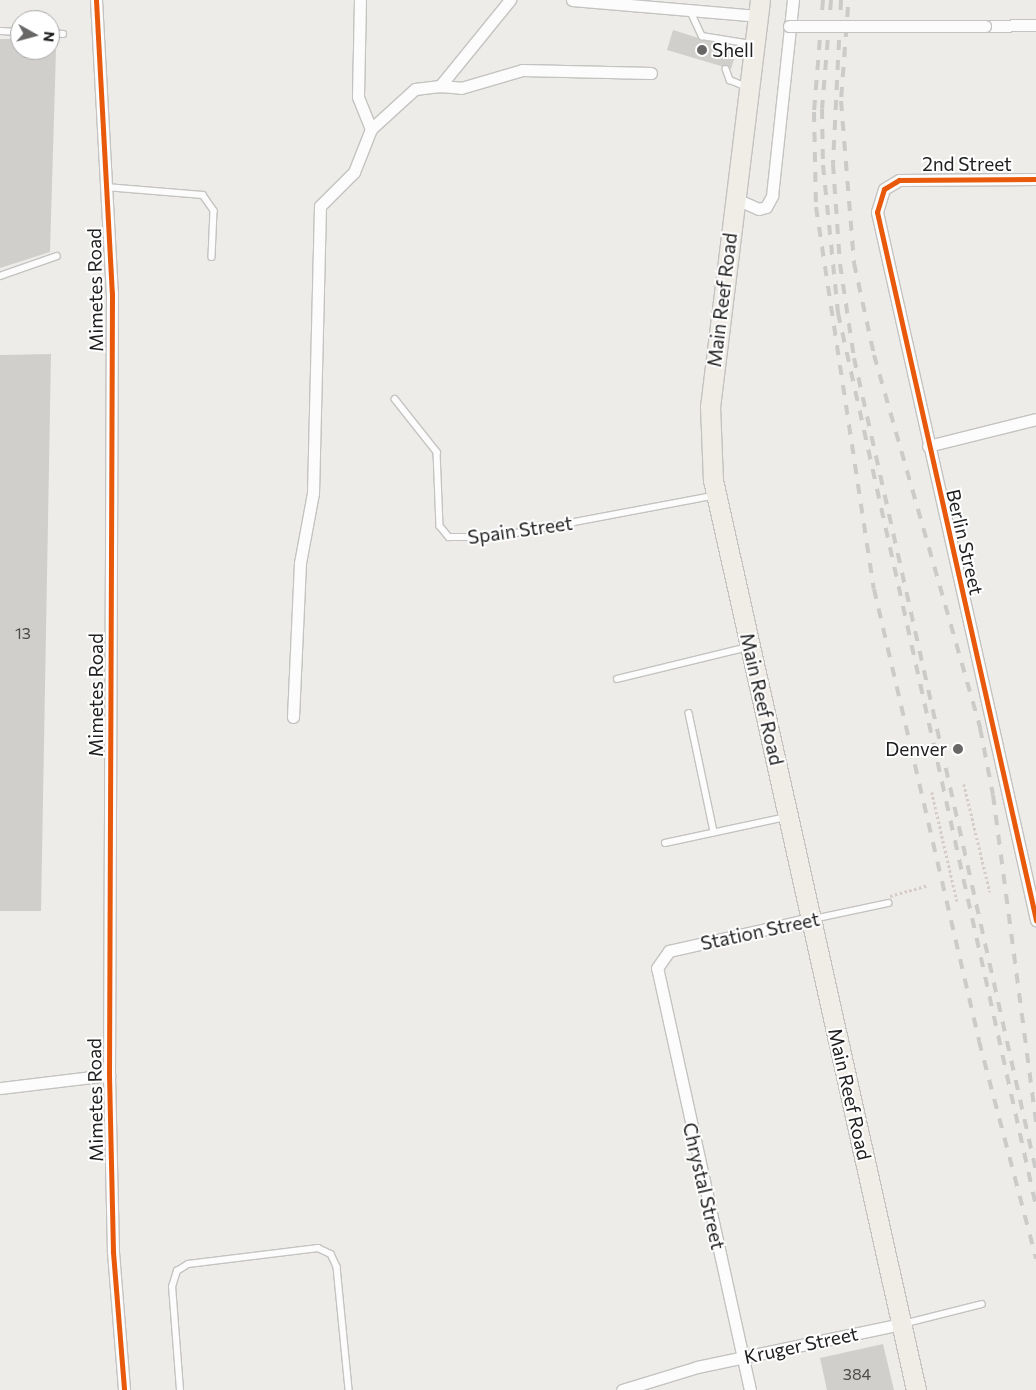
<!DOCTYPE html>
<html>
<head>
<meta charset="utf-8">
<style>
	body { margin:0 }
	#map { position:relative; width:1036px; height:1390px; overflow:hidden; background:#eeece9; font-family:Commissioner,sans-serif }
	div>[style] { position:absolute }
	.building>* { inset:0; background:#d1cfcc }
	.path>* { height:2.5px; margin-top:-1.25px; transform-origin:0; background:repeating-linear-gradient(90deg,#d6cbc9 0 2.5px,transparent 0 5px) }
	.roads { filter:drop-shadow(1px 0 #c4c3c1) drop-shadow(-1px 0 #c4c3c1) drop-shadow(0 1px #c4c3c1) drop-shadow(0 -1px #c4c3c1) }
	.service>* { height:5.5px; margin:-2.75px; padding:0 2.75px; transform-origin:2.75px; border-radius:2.75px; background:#fcfcfc }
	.minor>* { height:11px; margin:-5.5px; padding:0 5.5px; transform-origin:5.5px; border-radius:5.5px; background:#fcfcfc }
	.primary>* { height:19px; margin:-9.5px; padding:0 9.5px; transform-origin:9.5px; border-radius:9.5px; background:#f0ece6 }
	.rail>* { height:4px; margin-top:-2px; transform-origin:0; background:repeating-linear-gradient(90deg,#cbcbca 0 10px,transparent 0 20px) }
	.bridges { filter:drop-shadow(1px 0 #c4c3c1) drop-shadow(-1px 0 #c4c3c1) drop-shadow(0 1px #c4c3c1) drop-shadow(0 -1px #c4c3c1) }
	.minor-bridge>* { height:11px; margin:-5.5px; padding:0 5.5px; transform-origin:5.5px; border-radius:5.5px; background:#fcfcfc }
	.cycleway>* { height:5px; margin:-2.5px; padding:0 2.5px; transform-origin:2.5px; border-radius:2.5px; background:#e8590c }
	.dots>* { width:14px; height:14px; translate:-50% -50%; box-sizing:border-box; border:2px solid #fff; border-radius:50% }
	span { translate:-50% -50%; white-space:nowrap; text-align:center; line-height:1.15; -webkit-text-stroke:4px #fff; paint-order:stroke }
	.number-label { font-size:16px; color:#4c4c4b }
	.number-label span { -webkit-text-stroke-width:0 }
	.poi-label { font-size:19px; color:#202020 }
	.left { translate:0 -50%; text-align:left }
	.right { translate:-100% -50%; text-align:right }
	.street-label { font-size:19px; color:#202020 }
	.north { position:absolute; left:10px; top:10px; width:50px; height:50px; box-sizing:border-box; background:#fff; border:1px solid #a6a6a6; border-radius:50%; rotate:97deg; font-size:14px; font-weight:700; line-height:20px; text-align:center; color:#202020 }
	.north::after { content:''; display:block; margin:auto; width:18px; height:22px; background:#686766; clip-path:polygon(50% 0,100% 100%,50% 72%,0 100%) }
</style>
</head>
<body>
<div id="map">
	<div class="building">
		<div style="clip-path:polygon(673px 30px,737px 50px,731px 69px,667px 50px)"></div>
		<div style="clip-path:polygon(0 39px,20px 39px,20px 50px,56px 50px,50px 252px,0 268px)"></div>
		<div style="clip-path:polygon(51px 354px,41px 911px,0 911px,0 355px)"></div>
		<div style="clip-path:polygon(883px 1344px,894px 1390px,827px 1390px,820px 1358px)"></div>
	</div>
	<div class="path">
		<div style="left:964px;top:784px;width:111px;rotate:76.5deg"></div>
		<div style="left:932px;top:792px;width:112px;rotate:77.1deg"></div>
		<div style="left:890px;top:896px;width:40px;rotate:-16deg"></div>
	</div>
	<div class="roads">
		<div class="service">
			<div style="left:690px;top:10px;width:29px;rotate:65deg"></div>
			<div style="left:702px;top:36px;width:51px;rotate:9.1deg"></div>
			<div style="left:0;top:31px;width:20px;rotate:3deg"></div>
			<div style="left:50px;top:33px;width:13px;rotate:4deg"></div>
			<div style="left:726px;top:69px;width:12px;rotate:70deg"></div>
			<div style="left:730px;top:80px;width:18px;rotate:22deg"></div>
			<div style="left:106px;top:187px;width:97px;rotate:4.7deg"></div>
			<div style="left:203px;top:195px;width:19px;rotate:55deg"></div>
			<div style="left:214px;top:211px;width:46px;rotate:92.5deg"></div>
			<div style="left:0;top:276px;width:60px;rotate:-19.3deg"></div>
			<div style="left:395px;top:399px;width:68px;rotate:51.6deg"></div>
			<div style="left:437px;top:452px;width:74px;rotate:87.7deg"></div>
			<div style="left:440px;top:526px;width:14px;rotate:51deg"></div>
			<div style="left:449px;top:537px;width:46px"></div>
			<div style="left:495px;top:537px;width:221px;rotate:-10.7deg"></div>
			<div style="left:617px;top:679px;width:135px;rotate:-13.7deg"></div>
			<div style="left:689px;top:713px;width:122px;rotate:78.1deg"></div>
			<div style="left:665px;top:843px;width:124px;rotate:-12.1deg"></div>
			<div style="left:813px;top:919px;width:77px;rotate:-12deg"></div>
			<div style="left:903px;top:1324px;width:81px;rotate:-14.2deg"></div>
			<div style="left:180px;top:1390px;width:103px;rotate:-94.4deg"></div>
			<div style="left:172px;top:1287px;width:17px;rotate:-73deg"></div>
			<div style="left:177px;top:1271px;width:13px;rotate:-32deg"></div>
			<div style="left:188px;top:1264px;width:131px;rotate:-7deg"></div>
			<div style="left:318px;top:1248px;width:14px;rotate:25deg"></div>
			<div style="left:331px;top:1254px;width:14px;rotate:65deg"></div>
			<div style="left:337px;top:1267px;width:124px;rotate:84.4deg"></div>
		</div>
		<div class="minor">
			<div style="left:96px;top:0;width:293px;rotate:86.9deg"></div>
			<div style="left:112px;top:293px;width:782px;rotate:90.22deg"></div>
			<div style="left:109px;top:1075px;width:177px;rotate:88.7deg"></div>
			<div style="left:113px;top:1252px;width:138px;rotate:85.4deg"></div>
			<div style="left:360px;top:0;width:97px;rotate:91.2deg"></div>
			<div style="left:358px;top:97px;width:35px;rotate:68deg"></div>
			<div style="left:572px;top:0;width:186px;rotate:4.9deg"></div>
			<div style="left:985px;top:26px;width:51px;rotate:-1.1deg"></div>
			<div style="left:440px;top:86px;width:21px;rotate:5deg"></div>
			<div style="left:461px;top:88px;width:64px;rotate:-16.4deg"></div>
			<div style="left:522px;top:70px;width:129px;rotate:1.3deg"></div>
			<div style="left:1036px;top:179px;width:137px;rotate:179.6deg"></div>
			<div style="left:899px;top:180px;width:17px;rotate:149deg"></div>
			<div style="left:884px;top:189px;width:24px;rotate:107deg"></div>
			<div style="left:877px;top:212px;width:726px;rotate:77.34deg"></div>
			<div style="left:734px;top:198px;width:27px;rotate:24deg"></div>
			<div style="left:759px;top:209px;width:7px;rotate:-16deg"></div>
			<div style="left:766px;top:207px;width:13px;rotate:-61deg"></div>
			<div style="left:772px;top:196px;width:197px;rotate:-83.9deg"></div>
			<div style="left:928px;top:446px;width:111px;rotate:-14deg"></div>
			<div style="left:293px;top:717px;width:154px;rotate:-87.4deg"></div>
			<div style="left:300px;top:563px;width:71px;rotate:-79.5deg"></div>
			<div style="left:313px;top:493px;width:287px;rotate:-88.6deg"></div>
			<div style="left:320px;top:206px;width:48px;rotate:-45deg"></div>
			<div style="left:354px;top:172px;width:46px;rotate:-68.4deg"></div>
			<div style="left:371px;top:129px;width:59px;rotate:-42.3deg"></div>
			<div style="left:415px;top:89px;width:25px;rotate:-7deg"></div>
			<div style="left:440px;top:86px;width:111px;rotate:-50.9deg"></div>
			<div style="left:0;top:1088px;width:110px;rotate:-6.8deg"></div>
			<div style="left:622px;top:1390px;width:78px;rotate:-17deg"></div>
			<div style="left:697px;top:1367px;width:208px;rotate:-11.9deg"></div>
			<div style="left:750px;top:1390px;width:432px;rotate:-102.4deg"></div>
			<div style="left:657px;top:968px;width:21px;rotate:-55deg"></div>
			<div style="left:669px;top:951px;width:146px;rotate:-12.7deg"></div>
		</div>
		<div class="primary">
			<div style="left:760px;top:0;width:409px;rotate:97deg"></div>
			<div style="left:710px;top:406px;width:74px;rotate:87.7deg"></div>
			<div style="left:713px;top:480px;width:932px;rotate:77.42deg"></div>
		</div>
	</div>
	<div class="rail">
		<div style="left:823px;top:0;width:112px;rotate:94.6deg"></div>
		<div style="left:814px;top:112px;width:95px;rotate:88.8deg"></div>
		<div style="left:816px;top:207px;width:386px;rotate:81.4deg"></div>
		<div style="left:874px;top:589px;width:464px;rotate:76.9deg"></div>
		<div style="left:979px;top:1041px;width:225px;rotate:75.3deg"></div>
		<div style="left:831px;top:0;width:109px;rotate:94.7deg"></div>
		<div style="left:822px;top:109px;width:56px;rotate:89deg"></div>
		<div style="left:823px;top:165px;width:149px;rotate:84.2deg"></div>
		<div style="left:838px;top:313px;width:915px;rotate:77.5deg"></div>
		<div style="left:841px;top:0;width:164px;rotate:92.8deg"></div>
		<div style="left:833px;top:164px;width:100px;rotate:86deg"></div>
		<div style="left:840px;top:264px;width:95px;rotate:81.5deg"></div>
		<div style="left:854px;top:358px;width:833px;rotate:77.38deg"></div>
		<div style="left:848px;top:7px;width:94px;rotate:94.3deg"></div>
		<div style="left:841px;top:101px;width:163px;rotate:85.4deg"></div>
		<div style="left:854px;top:263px;width:94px;rotate:77.7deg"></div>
		<div style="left:874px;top:355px;width:388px;rotate:74.1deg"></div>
		<div style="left:980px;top:728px;width:68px;rotate:79deg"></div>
		<div style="left:993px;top:795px;width:330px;rotate:82.5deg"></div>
	</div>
	<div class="bridges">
		<div class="minor-bridge">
			<div style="left:789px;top:26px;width:196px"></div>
		</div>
	</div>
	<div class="cycleway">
		<div style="left:96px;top:0;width:293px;rotate:86.9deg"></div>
		<div style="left:112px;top:293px;width:782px;rotate:90.22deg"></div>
		<div style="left:109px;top:1075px;width:177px;rotate:88.7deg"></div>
		<div style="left:113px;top:1252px;width:138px;rotate:85.4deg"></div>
		<div style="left:1036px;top:179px;width:137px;rotate:179.6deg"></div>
		<div style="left:899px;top:180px;width:17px;rotate:149deg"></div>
		<div style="left:884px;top:189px;width:24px;rotate:107deg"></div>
		<div style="left:877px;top:212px;width:726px;rotate:77.34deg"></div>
	</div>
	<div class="dots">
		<div style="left:702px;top:50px;background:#686766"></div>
		<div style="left:958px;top:749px;background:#686766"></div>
	</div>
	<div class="number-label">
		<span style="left:23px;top:633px">13</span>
		<span style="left:857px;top:1374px">384</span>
	</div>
	<div class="poi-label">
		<span class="left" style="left:712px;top:50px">Shell</span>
		<span class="right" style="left:947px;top:749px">Denver</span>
	</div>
	<div class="street-label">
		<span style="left:967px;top:164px">2nd Street</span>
		<span style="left:95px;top:290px;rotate:-91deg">Mimetes Road</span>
		<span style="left:722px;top:300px;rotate:-83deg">Main Reef Road</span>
		<span style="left:520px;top:530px;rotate:-8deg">Spain Street</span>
		<span style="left:965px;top:542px;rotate:77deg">Berlin Street</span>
		<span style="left:96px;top:695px;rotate:-90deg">Mimetes Road</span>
		<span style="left:762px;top:699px;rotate:77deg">Main Reef Road</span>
		<span style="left:760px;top:931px;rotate:-12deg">Station Street</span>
		<span style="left:850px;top:1094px;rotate:77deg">Main Reef Road</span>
		<span style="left:95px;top:1100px;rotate:-91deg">Mimetes Road</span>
		<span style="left:704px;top:1186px;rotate:77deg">Chrystal Street</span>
		<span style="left:801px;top:1345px;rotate:-12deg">Kruger Street</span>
	</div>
	<div class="north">N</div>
</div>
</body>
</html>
